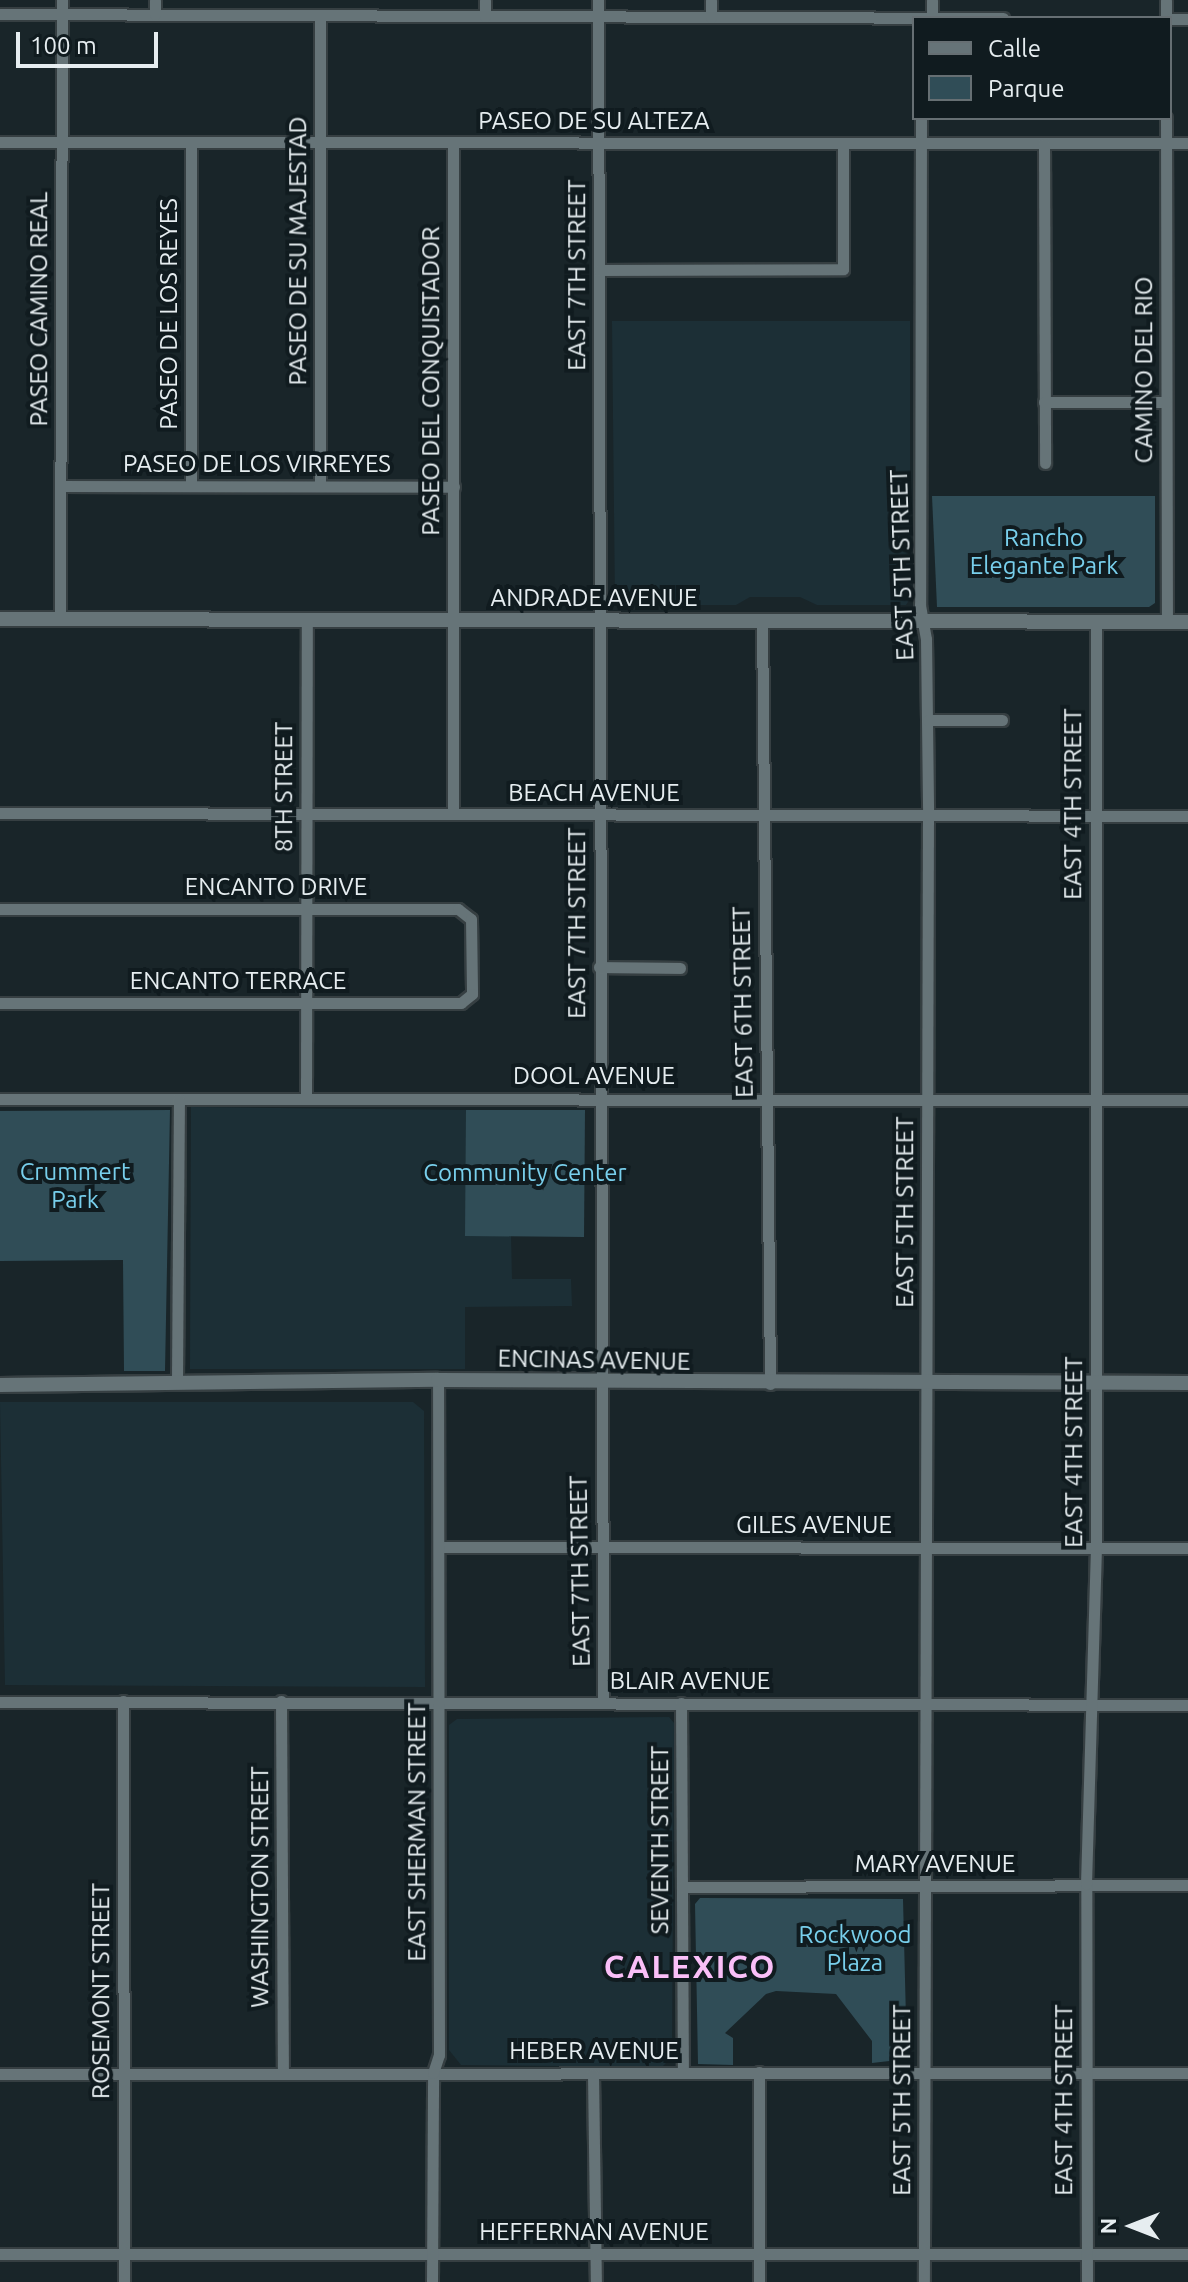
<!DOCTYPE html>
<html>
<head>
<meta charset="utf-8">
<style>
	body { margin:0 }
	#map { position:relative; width:1188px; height:2282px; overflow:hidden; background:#192529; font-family:Ubuntu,sans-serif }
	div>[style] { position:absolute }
	.built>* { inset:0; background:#1c2f36 }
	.green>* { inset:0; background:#304d57 }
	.roads { filter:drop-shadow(2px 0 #363f42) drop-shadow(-2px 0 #363f42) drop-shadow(0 2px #363f42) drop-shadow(0 -2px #363f42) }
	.minor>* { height:11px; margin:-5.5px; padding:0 5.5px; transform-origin:5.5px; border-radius:5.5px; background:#667478 }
	.tertiary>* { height:14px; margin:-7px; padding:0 7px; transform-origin:7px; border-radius:7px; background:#667478 }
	span { translate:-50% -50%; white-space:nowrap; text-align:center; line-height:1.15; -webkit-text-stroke:8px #101b1f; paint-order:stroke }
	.street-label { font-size:24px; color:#e6edf0 }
	.park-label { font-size:24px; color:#78cfec }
	.district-label { font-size:32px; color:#fabff8; font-weight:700; letter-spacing:2px }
	.legend { position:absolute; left:912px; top:16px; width:260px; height:104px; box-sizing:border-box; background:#101b1f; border:2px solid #666f73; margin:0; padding:10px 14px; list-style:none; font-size:24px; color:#e6edf0 }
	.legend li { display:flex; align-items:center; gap:16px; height:40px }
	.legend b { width:40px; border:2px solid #666f73 }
	.north { position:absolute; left:1092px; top:2186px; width:80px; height:80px; -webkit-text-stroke:6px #101b1f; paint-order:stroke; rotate:270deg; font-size:22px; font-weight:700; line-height:32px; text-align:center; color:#e6edf0 }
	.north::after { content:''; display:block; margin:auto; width:28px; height:36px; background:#e6edf0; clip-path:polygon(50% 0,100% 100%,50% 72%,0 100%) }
	.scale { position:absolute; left:16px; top:32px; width:142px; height:36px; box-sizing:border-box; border:4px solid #e6edf0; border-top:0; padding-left:10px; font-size:24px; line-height:28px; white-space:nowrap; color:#e6edf0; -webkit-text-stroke:6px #101b1f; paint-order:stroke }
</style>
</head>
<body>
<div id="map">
	<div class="built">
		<div style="clip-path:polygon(612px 321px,910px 321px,910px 599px,906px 605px,817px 605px,800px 597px,750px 597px,736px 605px,615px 605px)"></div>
		<div style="clip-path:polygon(191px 1107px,466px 1110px,466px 1234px,511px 1234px,512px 1279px,571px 1279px,572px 1306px,465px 1307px,465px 1369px,190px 1369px)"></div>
		<div style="clip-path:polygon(0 1402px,413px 1402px,424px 1411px,425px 1687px,5px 1685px)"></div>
		<div style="clip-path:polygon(669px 1717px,674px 1723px,672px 2057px,662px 2067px,461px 2065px,449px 2050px,449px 1725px,457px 1719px)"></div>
	</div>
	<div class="green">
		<div style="clip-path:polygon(932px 496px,1155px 496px,1155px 603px,1149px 607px,937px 607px)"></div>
		<div style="clip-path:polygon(170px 1110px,165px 1371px,124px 1371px,123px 1260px,0 1261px,0 1111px)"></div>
		<div style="clip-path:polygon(466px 1110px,585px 1110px,584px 1237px,465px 1236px)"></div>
		<div style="clip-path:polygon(700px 1898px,903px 1899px,907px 2059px,872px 2063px,872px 2041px,836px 1994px,776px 1991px,766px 1994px,725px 2033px,733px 2038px,733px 2065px,698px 2064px,695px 1904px)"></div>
	</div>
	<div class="roads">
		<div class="minor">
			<div style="left:598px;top:0;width:1703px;rotate:89.83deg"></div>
			<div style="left:1166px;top:0;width:18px;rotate:90deg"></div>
			<div style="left:0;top:14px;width:1003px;rotate:0.23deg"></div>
			<div style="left:155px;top:14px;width:14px;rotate:-90deg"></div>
			<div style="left:485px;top:16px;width:16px;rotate:-90deg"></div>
			<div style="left:711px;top:17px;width:17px;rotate:-90deg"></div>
			<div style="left:932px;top:18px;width:18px;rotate:-90deg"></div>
			<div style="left:1170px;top:19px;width:18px"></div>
			<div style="left:921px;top:118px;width:487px;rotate:90.1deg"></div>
			<div style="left:920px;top:605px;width:35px;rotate:80deg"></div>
			<div style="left:926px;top:639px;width:176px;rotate:89.3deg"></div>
			<div style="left:928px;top:815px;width:1467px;rotate:90.16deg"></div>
			<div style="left:1166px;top:118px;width:504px;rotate:89.89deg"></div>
			<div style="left:0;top:142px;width:1188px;rotate:0.05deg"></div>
			<div style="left:1044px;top:144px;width:319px;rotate:89.8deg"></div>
			<div style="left:599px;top:270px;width:244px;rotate:-0.2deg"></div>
			<div style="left:843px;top:269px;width:126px;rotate:-90deg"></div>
			<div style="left:1044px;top:402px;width:122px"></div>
			<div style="left:60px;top:486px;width:394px;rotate:0.1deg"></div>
			<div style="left:191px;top:486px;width:344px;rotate:-90deg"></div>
			<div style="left:320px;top:486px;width:471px;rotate:-90deg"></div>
			<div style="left:60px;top:619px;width:619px;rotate:-89.81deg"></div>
			<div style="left:762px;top:619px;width:765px;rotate:89.4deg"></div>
			<div style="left:928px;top:720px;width:74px"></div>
			<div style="left:0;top:813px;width:1188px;rotate:0.14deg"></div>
			<div style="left:453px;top:814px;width:671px;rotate:-90deg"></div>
			<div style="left:0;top:909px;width:458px"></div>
			<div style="left:458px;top:909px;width:16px;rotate:38deg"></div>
			<div style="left:471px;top:919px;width:75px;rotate:89.2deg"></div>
			<div style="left:472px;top:994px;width:14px;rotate:141deg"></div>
			<div style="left:461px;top:1003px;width:461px;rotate:180deg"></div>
			<div style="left:599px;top:967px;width:81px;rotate:0.7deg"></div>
			<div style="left:306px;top:1098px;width:478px;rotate:-89.9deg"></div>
			<div style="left:0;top:1099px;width:1188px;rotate:0.05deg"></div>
			<div style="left:177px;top:1380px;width:281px;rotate:-89.6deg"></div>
			<div style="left:439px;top:1547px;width:749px;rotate:0.08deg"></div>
			<div style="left:123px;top:1701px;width:581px;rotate:89.9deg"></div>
			<div style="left:281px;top:1701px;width:373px;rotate:89.7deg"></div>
			<div style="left:0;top:1702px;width:1188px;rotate:0.14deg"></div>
			<div style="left:681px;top:1703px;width:369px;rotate:89.7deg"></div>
			<div style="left:682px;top:1887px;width:506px;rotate:-0.23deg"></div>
			<div style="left:759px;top:2072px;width:210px;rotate:90deg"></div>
			<div style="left:0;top:2074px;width:1188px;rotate:-0.05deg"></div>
			<div style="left:593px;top:2074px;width:208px;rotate:89.2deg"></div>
			<div style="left:0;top:2254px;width:1188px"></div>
			<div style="left:432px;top:2282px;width:209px;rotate:-89.7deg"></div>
			<div style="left:433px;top:2073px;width:19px;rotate:-72deg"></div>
			<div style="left:439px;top:2055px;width:675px;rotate:-90.08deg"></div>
			<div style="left:1087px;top:2282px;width:398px;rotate:-90.1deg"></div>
			<div style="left:1086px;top:1884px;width:336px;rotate:-88.3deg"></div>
			<div style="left:1096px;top:1548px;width:926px;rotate:-90deg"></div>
		</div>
		<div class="tertiary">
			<div style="left:0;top:619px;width:1188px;rotate:0.14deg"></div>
			<div style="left:0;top:1385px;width:438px;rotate:-0.7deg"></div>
			<div style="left:438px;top:1380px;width:750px;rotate:0.23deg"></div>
		</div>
	</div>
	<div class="street-label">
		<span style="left:594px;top:121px">PASEO DE SU ALTEZA</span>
		<span style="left:298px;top:251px;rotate:-90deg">PASEO DE SU MAJESTAD</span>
		<span style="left:577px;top:275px;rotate:-90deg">EAST 7TH STREET</span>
		<span style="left:39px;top:309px;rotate:-90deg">PASEO CAMINO REAL</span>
		<span style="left:169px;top:314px;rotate:-90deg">PASEO DE LOS REYES</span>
		<span style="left:1144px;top:370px;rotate:-90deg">CAMINO DEL RIO</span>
		<span style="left:431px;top:381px;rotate:-90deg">PASEO DEL CONQUISTADOR</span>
		<span style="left:257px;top:464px">PASEO DE LOS VIRREYES</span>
		<span style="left:902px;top:565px;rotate:-92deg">EAST 5TH STREET</span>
		<span style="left:594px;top:598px">ANDRADE AVENUE</span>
		<span style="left:284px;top:787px;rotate:-90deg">8TH STREET</span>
		<span style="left:594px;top:793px">BEACH AVENUE</span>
		<span style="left:1073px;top:804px;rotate:-90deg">EAST 4TH STREET</span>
		<span style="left:276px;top:887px">ENCANTO DRIVE</span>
		<span style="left:577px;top:923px;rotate:-90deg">EAST 7TH STREET</span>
		<span style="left:238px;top:981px">ENCANTO TERRACE</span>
		<span style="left:743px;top:1002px;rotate:-91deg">EAST 6TH STREET</span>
		<span style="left:594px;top:1076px">DOOL AVENUE</span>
		<span style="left:905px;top:1212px;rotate:-90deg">EAST 5TH STREET</span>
		<span style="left:594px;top:1360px;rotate:1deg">ENCINAS AVENUE</span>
		<span style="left:1074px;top:1452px;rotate:-90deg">EAST 4TH STREET</span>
		<span style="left:814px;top:1525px">GILES AVENUE</span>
		<span style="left:580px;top:1571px;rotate:-91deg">EAST 7TH STREET</span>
		<span style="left:690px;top:1681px">BLAIR AVENUE</span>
		<span style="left:417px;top:1832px;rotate:-90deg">EAST SHERMAN STREET</span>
		<span style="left:660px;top:1840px;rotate:-90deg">SEVENTH STREET</span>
		<span style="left:935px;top:1864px">MARY AVENUE</span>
		<span style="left:260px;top:1887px;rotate:-90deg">WASHINGTON STREET</span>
		<span style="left:101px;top:1991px;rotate:-90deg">ROSEMONT STREET</span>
		<span style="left:594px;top:2051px">HEBER AVENUE</span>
		<span style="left:902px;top:2100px;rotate:-90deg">EAST 5TH STREET</span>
		<span style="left:1064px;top:2100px;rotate:-90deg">EAST 4TH STREET</span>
		<span style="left:594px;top:2232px">HEFFERNAN AVENUE</span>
	</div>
	<div class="park-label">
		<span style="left:1044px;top:552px">Rancho<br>Elegante Park</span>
		<span style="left:75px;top:1186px">Crummert<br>Park</span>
		<span style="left:525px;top:1173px">Community Center</span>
		<span style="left:855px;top:1949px">Rockwood<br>Plaza</span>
	</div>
	<div class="district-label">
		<span style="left:690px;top:1966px">CALEXICO</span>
	</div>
	<ul class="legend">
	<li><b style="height:10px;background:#667478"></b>Calle</li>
	<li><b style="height:22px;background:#304d57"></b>Parque</li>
	</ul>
	<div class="north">N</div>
	<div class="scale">100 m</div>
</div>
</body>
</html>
